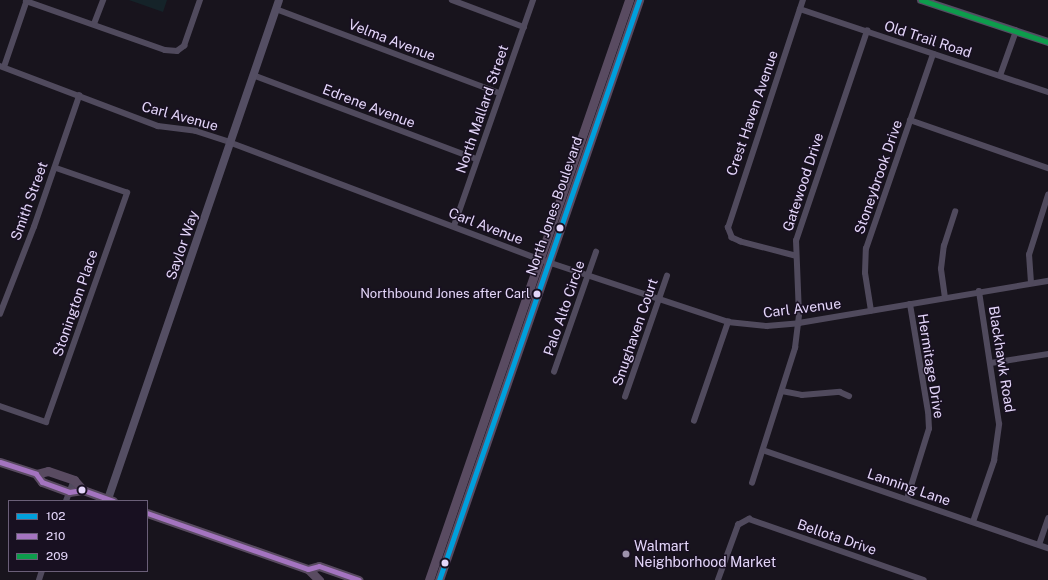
<!DOCTYPE html>
<html>
<head>
<meta charset="utf-8">
<style>
	body { margin:0 }
	#map { position:relative; width:1048px; height:580px; overflow:hidden; background:#18141d; font-family:"Public Sans",sans-serif }
	div>[style] { position:absolute }
	.green>* { inset:0; background:#152329 }
	.street>* { height:5.5px; margin:-2.75px; padding:0 2.75px; transform-origin:2.75px; border-radius:2.75px; background:#504a5d }
	.secondary>* { height:8px; margin:-4px; padding:0 4px; transform-origin:4px; border-radius:4px; background:#544e63 }
	.primary>* { height:9px; margin:-4.5px; padding:0 4.5px; transform-origin:4.5px; border-radius:4.5px; background:#594b61 }
	.bus-1>* { height:5px; margin:-2.5px; padding:0 2.5px; transform-origin:2.5px; border-radius:2.5px; background:#00a0dc }
	.bus-2>* { height:5px; margin:-2.5px; padding:0 2.5px; transform-origin:2.5px; border-radius:2.5px; background:#a474c0 }
	.bus-3>* { height:5px; margin:-2.5px; padding:0 2.5px; transform-origin:2.5px; border-radius:2.5px; background:#0d9c4c }
	.dots>* { width:11px; height:11px; translate:-50% -50%; box-sizing:border-box; border:2px solid #181021; border-radius:50% }
	span { translate:-50% -50%; white-space:nowrap; text-align:center; line-height:1.15; -webkit-text-stroke:3px #181021; paint-order:stroke }
	.bus-label { font-size:13px; color:#e4d6fa }
	.right { translate:-100% -50%; text-align:right }
	.street-label { font-size:14px; color:#e4d6fa }
	.poi-label { font-size:14px; color:#e4d6fa }
	.left { translate:0 -50%; text-align:left }
	.legend { position:absolute; left:8px; top:500px; width:140px; height:72px; box-sizing:border-box; background:#181021; border:1px solid #6a5f78; margin:0; padding:5px 7px; list-style:none; font-size:12px; color:#e4d6fa }
	.legend li { display:flex; align-items:center; gap:8px; height:20px }
	.legend b { width:20px; border:1px solid #6a5f78 }
</style>
</head>
<body>
<div id="map">
	<div class="green">
		<div style="clip-path:polygon(129px 0,167px 0,163px 12px)"></div>
	</div>
	<div class="street">
		<div style="left:452px;top:0;width:77px;rotate:20.6deg"></div>
		<div style="left:26px;top:1px;width:147px;rotate:19.4deg"></div>
		<div style="left:165px;top:50px;width:12px;rotate:5deg"></div>
		<div style="left:177px;top:51px;width:9px;rotate:-36deg"></div>
		<div style="left:184px;top:46px;width:49px;rotate:-70.8deg"></div>
		<div style="left:276px;top:9px;width:239px;rotate:20.6deg"></div>
		<div style="left:800px;top:9px;width:262px;rotate:18.5deg"></div>
		<div style="left:94px;top:24px;width:26px;rotate:-69deg"></div>
		<div style="left:0;top:66px;width:169px;rotate:20.8deg"></div>
		<div style="left:158px;top:126px;width:38px;rotate:7deg"></div>
		<div style="left:196px;top:131px;width:35px;rotate:18deg"></div>
		<div style="left:229px;top:142px;width:331px;rotate:20.7deg"></div>
		<div style="left:539px;top:259px;width:199px;rotate:18.4deg"></div>
		<div style="left:728px;top:322px;width:39px;rotate:6deg"></div>
		<div style="left:767px;top:326px;width:32px;rotate:-5deg"></div>
		<div style="left:799px;top:323px;width:253px;rotate:-9.6deg"></div>
		<div style="left:4px;top:67px;width:71px;rotate:-71.1deg"></div>
		<div style="left:253px;top:75px;width:239px;rotate:20.6deg"></div>
		<div style="left:1000px;top:76px;width:48px;rotate:-70.4deg"></div>
		<div style="left:910px;top:120px;width:146px;rotate:19.2deg"></div>
		<div style="left:454px;top:226px;width:239px;rotate:-70.7deg"></div>
		<div style="left:795px;top:256px;width:56px;rotate:-165.5deg"></div>
		<div style="left:741px;top:242px;width:10px;rotate:-156deg"></div>
		<div style="left:732px;top:238px;width:11px;rotate:-112deg"></div>
		<div style="left:728px;top:228px;width:240px;rotate:-71.8deg"></div>
		<div style="left:1031px;top:283px;width:28px;rotate:-94deg"></div>
		<div style="left:1029px;top:255px;width:63px;rotate:-72.4deg"></div>
		<div style="left:945px;top:298px;width:29px;rotate:-98deg"></div>
		<div style="left:941px;top:269px;width:23px;rotate:-83deg"></div>
		<div style="left:944px;top:246px;width:36px;rotate:-72deg"></div>
		<div style="left:871px;top:311px;width:38px;rotate:-99deg"></div>
		<div style="left:865px;top:273px;width:24px;rotate:-88deg"></div>
		<div style="left:866px;top:249px;width:206px;rotate:-71deg"></div>
		<div style="left:0;top:314px;width:93px;rotate:-68.7deg"></div>
		<div style="left:34px;top:227px;width:139px;rotate:-71deg"></div>
		<div style="left:991px;top:363px;width:58px;rotate:-9deg"></div>
		<div style="left:554px;top:372px;width:127px;rotate:-70.7deg"></div>
		<div style="left:782px;top:391px;width:20px;rotate:11deg"></div>
		<div style="left:802px;top:395px;width:38px;rotate:-5deg"></div>
		<div style="left:840px;top:392px;width:10px;rotate:24deg"></div>
		<div style="left:625px;top:397px;width:128px;rotate:-70.9deg"></div>
		<div style="left:0;top:406px;width:49px;rotate:19.2deg"></div>
		<div style="left:46px;top:422px;width:243px;rotate:-70.5deg"></div>
		<div style="left:127px;top:193px;width:76px;rotate:-160.9deg"></div>
		<div style="left:694px;top:421px;width:105px;rotate:-71deg"></div>
		<div style="left:763px;top:450px;width:301px;rotate:19deg"></div>
		<div style="left:752px;top:483px;width:142px;rotate:-72.3deg"></div>
		<div style="left:795px;top:348px;width:33px;rotate:-83deg"></div>
		<div style="left:799px;top:315px;width:74px;rotate:-92.3deg"></div>
		<div style="left:796px;top:241px;width:222px;rotate:-71.3deg"></div>
		<div style="left:907px;top:499px;width:73px;rotate:-72.6deg"></div>
		<div style="left:929px;top:429px;width:17px;rotate:-93deg"></div>
		<div style="left:928px;top:412px;width:109px;rotate:-99.5deg"></div>
		<div style="left:66px;top:501px;width:22px;rotate:-69deg"></div>
		<div style="left:973px;top:522px;width:65px;rotate:-71deg"></div>
		<div style="left:994px;top:461px;width:37px;rotate:-82deg"></div>
		<div style="left:999px;top:424px;width:134px;rotate:-98.6deg"></div>
		<div style="left:1039px;top:545px;width:28px;rotate:-71deg"></div>
		<div style="left:39px;top:580px;width:9px;rotate:-72deg"></div>
		<div style="left:718px;top:580px;width:59px;rotate:-70deg"></div>
		<div style="left:738px;top:525px;width:13px;rotate:-29deg"></div>
		<div style="left:749px;top:519px;width:185px;rotate:19.2deg"></div>
	</div>
	<div class="secondary">
		<div style="left:921px;top:0;width:134px;rotate:18.3deg"></div>
		<div style="left:108px;top:499px;width:527px;rotate:-71.08deg"></div>
	</div>
	<div class="primary">
		<div style="left:0;top:462px;width:38px;rotate:18deg"></div>
		<div style="left:36px;top:474px;width:10px;rotate:53deg"></div>
		<div style="left:42px;top:482px;width:29px;rotate:20deg"></div>
		<div style="left:69px;top:492px;width:14px;rotate:-8deg"></div>
		<div style="left:83px;top:490px;width:32px;rotate:20deg"></div>
		<div style="left:36px;top:474px;width:12px;rotate:-14deg"></div>
		<div style="left:48px;top:471px;width:28px;rotate:19deg"></div>
		<div style="left:74px;top:480px;width:13px;rotate:48deg"></div>
		<div style="left:147px;top:513px;width:170px;rotate:19.2deg"></div>
		<div style="left:308px;top:569px;width:11px;rotate:-15deg"></div>
		<div style="left:319px;top:566px;width:42px;rotate:19.3deg"></div>
		<div style="left:308px;top:569px;width:16px;rotate:45deg"></div>
		<div style="left:429px;top:580px;width:614px;rotate:-70.97deg"></div>
		<div style="left:439px;top:580px;width:614px;rotate:-70.97deg"></div>
	</div>
	<div class="bus-1">
		<div style="left:439px;top:580px;width:614px;rotate:-70.97deg"></div>
	</div>
	<div class="bus-2">
		<div style="left:0;top:462px;width:38px;rotate:18deg"></div>
		<div style="left:36px;top:474px;width:10px;rotate:53deg"></div>
		<div style="left:42px;top:482px;width:29px;rotate:20deg"></div>
		<div style="left:69px;top:492px;width:14px;rotate:-8deg"></div>
		<div style="left:83px;top:490px;width:32px;rotate:20deg"></div>
		<div style="left:147px;top:513px;width:170px;rotate:19.2deg"></div>
		<div style="left:308px;top:569px;width:11px;rotate:-15deg"></div>
		<div style="left:319px;top:566px;width:42px;rotate:19.3deg"></div>
	</div>
	<div class="bus-3">
		<div style="left:921px;top:0;width:134px;rotate:18.3deg"></div>
	</div>
	<div class="dots">
		<div style="left:560px;top:228px;background:#e4d6fa"></div>
		<div style="left:537px;top:294px;background:#e4d6fa"></div>
		<div style="left:82px;top:490px;background:#e4d6fa"></div>
		<div style="left:626px;top:554px;background:#9d92ad"></div>
		<div style="left:445px;top:563px;background:#e4d6fa"></div>
	</div>
	<div class="bus-label">
		<span class="right" style="left:530px;top:294px">Northbound Jones after Carl</span>
	</div>
	<div class="street-label">
		<span style="left:928px;top:39px;rotate:18deg">Old Trail Road</span>
		<span style="left:392px;top:40px;rotate:21deg">Velma Avenue</span>
		<span style="left:369px;top:106px;rotate:21deg">Edrene Avenue</span>
		<span style="left:482px;top:109px;rotate:-71deg">North Mallard Street</span>
		<span style="left:752px;top:113px;rotate:-71deg">Crest Haven Avenue</span>
		<span style="left:180px;top:116px;rotate:15deg">Carl Avenue</span>
		<span style="left:878px;top:177px;rotate:-71deg">Stoneybrook Drive</span>
		<span style="left:803px;top:182px;rotate:-72deg">Gatewood Drive</span>
		<span style="left:29px;top:201px;rotate:-70deg">Smith Street</span>
		<span style="left:554px;top:206px;rotate:-71deg">North Jones Boulevard</span>
		<span style="left:486px;top:226px;rotate:21deg">Carl Avenue</span>
		<span style="left:182px;top:245px;rotate:-71deg">Saylor Way</span>
		<span style="left:75px;top:303px;rotate:-71deg">Stonington Place</span>
		<span style="left:564px;top:308px;rotate:-71deg">Palo Alto Circle</span>
		<span style="left:802px;top:308px;rotate:-7deg">Carl Avenue</span>
		<span style="left:635px;top:332px;rotate:-71deg">Snughaven Court</span>
		<span style="left:1002px;top:359px;rotate:81deg">Blackhawk Road</span>
		<span style="left:931px;top:366px;rotate:81deg">Hermitage Drive</span>
		<span style="left:909px;top:487px;rotate:19deg">Lanning Lane</span>
		<span style="left:837px;top:537px;rotate:19deg">Bellota Drive</span>
	</div>
	<div class="poi-label">
		<span class="left" style="left:634px;top:554px">Walmart<br>Neighborhood Market</span>
	</div>
	<ul class="legend">
	<li><b style="height:5px;background:#00a0dc"></b>102</li>
	<li><b style="height:5px;background:#a474c0"></b>210</li>
	<li><b style="height:5px;background:#0d9c4c"></b>209</li>
	</ul>
</div>
</body>
</html>
